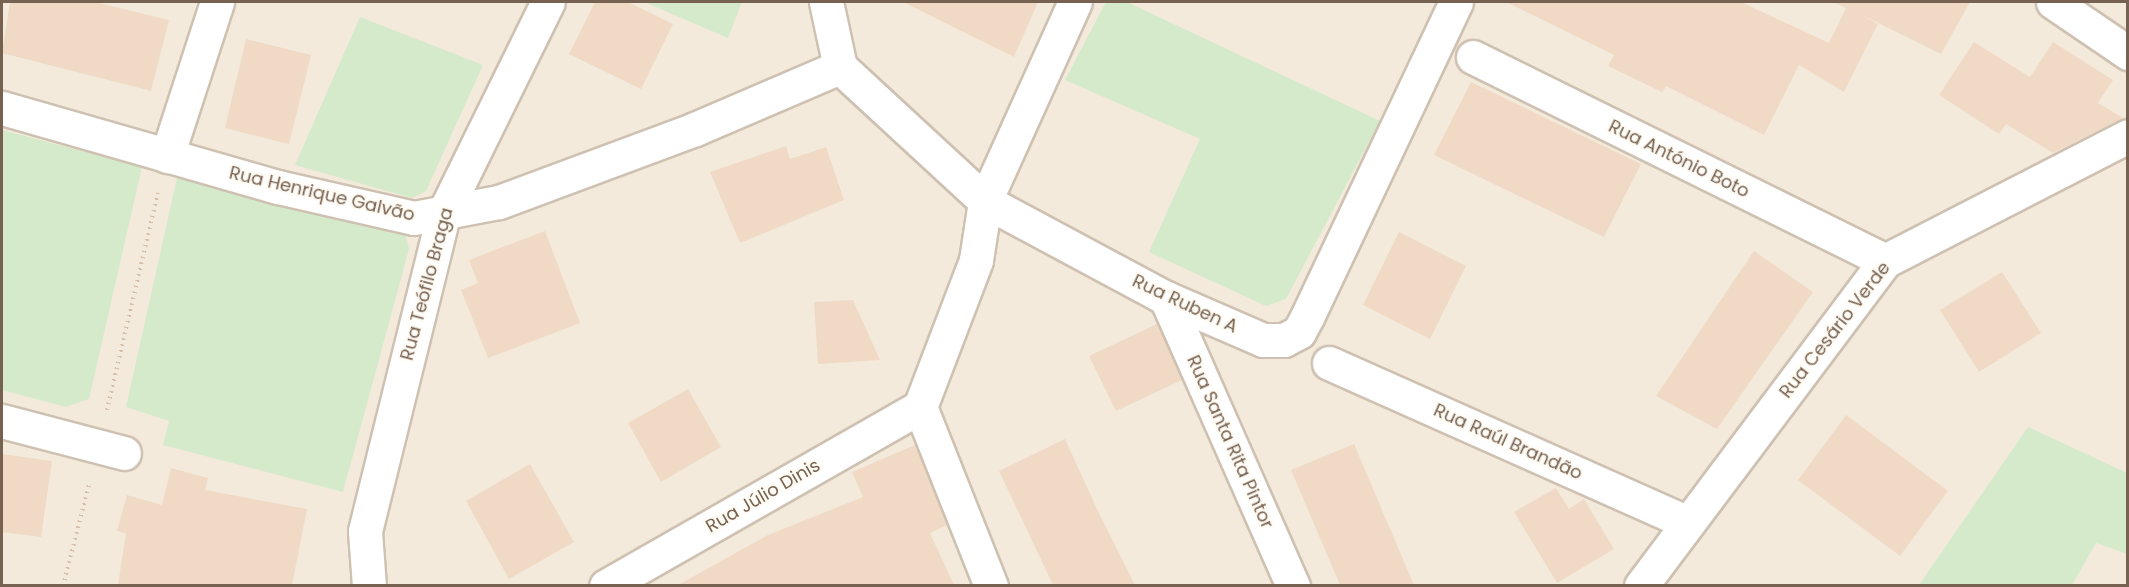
<!DOCTYPE html>
<html>
<head>
<meta charset="utf-8">
<style>
	body { margin:0 }
	#map { position:relative; width:2129px; height:587px; overflow:hidden; background:#fcf7ed; font-family:Poppins,sans-serif }
	div>[style] { position:absolute }
	.residential>* { inset:0; background:#f3eadb }
	.green>* { inset:0; background:#d5eacb }
	.building>* { inset:0; background:#f0dac6 }
	.path>* { height:4px; margin-top:-2px; transform-origin:0; background:repeating-linear-gradient(90deg,#d6bea8 0 1.5px,transparent 0 6px) }
	.roads { filter:drop-shadow(2px 0 #cec1b2) drop-shadow(-2px 0 #cec1b2) drop-shadow(0 2px #cec1b2) drop-shadow(0 -2px #cec1b2) }
	.minor>* { height:33px; margin:-16.5px; padding:0 16.5px; transform-origin:16.5px; border-radius:16.5px; background:#fff }
	span { translate:-50% -50%; white-space:nowrap; text-align:center; line-height:1.15; -webkit-text-stroke:4.5px #fefbf4; paint-order:stroke }
	.street-label { font-size:18px; color:#776150 }
	.frame { position:absolute; inset:0; border:3px solid #776150; pointer-events:none }
</style>
</head>
<body>
<div id="map">
	<div class="residential">
		<div style="clip-path:polygon(2px 2px,2127px 2px,2127px 585px,2px 585px)"></div>
	</div>
	<div class="green">
		<div style="clip-path:polygon(644px 2px,742px 2px,728px 38px)"></div>
		<div style="clip-path:polygon(1106px 2px,1127px 2px,1380px 121px,1286px 299px,1266px 306px,1149px 252px,1200px 139px,1065px 80px)"></div>
		<div style="clip-path:polygon(360px 17px,483px 65px,426px 191px,412px 198px,295px 165px)"></div>
		<div style="clip-path:polygon(2px 130px,142px 167px,89px 399px,66px 407px,2px 390px)"></div>
		<div style="clip-path:polygon(177px 178px,405px 232px,409px 249px,343px 492px,163px 445px,169px 421px,126px 407px)"></div>
		<div style="clip-path:polygon(2028px 427px,2127px 473px,2127px 554px,2096px 543px,2072px 585px,1919px 585px)"></div>
	</div>
	<div class="building">
		<div style="clip-path:polygon(10px 2px,95px 2px,169px 20px,151px 91px,2px 53px)"></div>
		<div style="clip-path:polygon(595px 2px,628px 2px,673px 24px,641px 89px,569px 54px)"></div>
		<div style="clip-path:polygon(903px 2px,1038px 2px,1014px 57px)"></div>
		<div style="clip-path:polygon(1506px 2px,1741px 2px,1829px 43px,1846px 8px,1833px 2px,1970px 2px,1941px 54px,1860px 14px,1878px 24px,1844px 92px,1799px 65px,1764px 135px,1666px 86px,1662px 92px,1608px 66px,1614px 55px)"></div>
		<div style="clip-path:polygon(246px 39px,311px 55px,289px 144px,225px 128px)"></div>
		<div style="clip-path:polygon(1974px 42px,2030px 77px,2053px 42px,2113px 80px,2098px 103px,2123px 118px,2053px 153px,2006px 124px,1999px 134px,1939px 95px)"></div>
		<div style="clip-path:polygon(1471px 82px,1641px 164px,1604px 237px,1434px 155px)"></div>
		<div style="clip-path:polygon(786px 146px,790px 159px,826px 147px,844px 200px,740px 243px,710px 172px)"></div>
		<div style="clip-path:polygon(545px 231px,580px 323px,488px 358px,461px 290px,478px 283px,469px 260px)"></div>
		<div style="clip-path:polygon(1399px 232px,1466px 266px,1430px 339px,1363px 305px)"></div>
		<div style="clip-path:polygon(1754px 251px,1813px 292px,1717px 429px,1656px 396px)"></div>
		<div style="clip-path:polygon(2002px 272px,2041px 333px,1979px 372px,1940px 310px)"></div>
		<div style="clip-path:polygon(853px 300px,880px 360px,818px 364px,814px 302px)"></div>
		<div style="clip-path:polygon(1157px 324px,1182px 380px,1116px 411px,1089px 356px)"></div>
		<div style="clip-path:polygon(688px 389px,721px 447px,661px 482px,628px 423px)"></div>
		<div style="clip-path:polygon(1846px 415px,1948px 491px,1900px 556px,1798px 480px)"></div>
		<div style="clip-path:polygon(1065px 439px,1098px 511px,1135px 585px,1053px 585px,999px 471px)"></div>
		<div style="clip-path:polygon(1354px 444px,1414px 585px,1340px 585px,1291px 470px)"></div>
		<div style="clip-path:polygon(915px 445px,947px 525px,930px 533px,954px 585px,678px 585px,768px 535px,863px 497px,852px 472px)"></div>
		<div style="clip-path:polygon(2px 454px,52px 461px,41px 537px,2px 532px)"></div>
		<div style="clip-path:polygon(530px 464px,574px 542px,509px 579px,466px 501px)"></div>
		<div style="clip-path:polygon(171px 468px,208px 478px,205px 490px,307px 509px,292px 585px,118px 585px,126px 533px,117px 531px,127px 495px,162px 505px)"></div>
		<div style="clip-path:polygon(1556px 488px,1569px 509px,1584px 499px,1614px 549px,1557px 583px,1514px 512px)"></div>
	</div>
	<div class="path">
		<div style="left:107px;top:410px;width:223px;rotate:-76.8deg"></div>
		<div style="left:63px;top:586px;width:104px;rotate:-75.6deg"></div>
	</div>
	<div class="roads">
		<div class="minor">
			<div style="left:826px;top:2px;width:66px;rotate:77.8deg"></div>
			<div style="left:840px;top:67px;width:197px;rotate:42.7deg"></div>
			<div style="left:985px;top:201px;width:205px;rotate:28.2deg"></div>
			<div style="left:1166px;top:298px;width:106px;rotate:23.4deg"></div>
			<div style="left:1263px;top:340px;width:21px"></div>
			<div style="left:1284px;top:340px;width:17px;rotate:-28deg"></div>
			<div style="left:1299px;top:332px;width:19px;rotate:-62deg"></div>
			<div style="left:1308px;top:315px;width:346px;rotate:-64.7deg"></div>
			<div style="left:2053px;top:2px;width:91px;rotate:34.2deg"></div>
			<div style="left:1473px;top:57px;width:460px;rotate:26.3deg"></div>
			<div style="left:2px;top:108px;width:287px;rotate:16deg"></div>
			<div style="left:278px;top:187px;width:139px;rotate:12.8deg"></div>
			<div style="left:414px;top:218px;width:86px;rotate:-10.7deg"></div>
			<div style="left:499px;top:202px;width:209px;rotate:-20.4deg"></div>
			<div style="left:695px;top:129px;width:158px;rotate:-23.2deg"></div>
			<div style="left:167px;top:156px;width:162px;rotate:-72deg"></div>
			<div style="left:1166px;top:298px;width:315px;rotate:66.2deg"></div>
			<div style="left:1329px;top:363px;width:391px;rotate:24deg"></div>
			<div style="left:2px;top:421px;width:126px;rotate:14.7deg"></div>
			<div style="left:369px;top:586px;width:55px;rotate:-94.2deg"></div>
			<div style="left:365px;top:531px;width:325px;rotate:-76.1deg"></div>
			<div style="left:443px;top:215px;width:237px;rotate:-63.8deg"></div>
			<div style="left:606px;top:586px;width:361px;rotate:-29.7deg"></div>
			<div style="left:991px;top:586px;width:193px;rotate:-111.6deg"></div>
			<div style="left:920px;top:407px;width:157px;rotate:-69.1deg"></div>
			<div style="left:976px;top:260px;width:60px;rotate:-81.3deg"></div>
			<div style="left:985px;top:201px;width:218px;rotate:-65.7deg"></div>
			<div style="left:1641px;top:586px;width:406px;rotate:-53.1deg"></div>
			<div style="left:1885px;top:261px;width:273px;rotate:-27.2deg"></div>
		</div>
	</div>
	<div class="street-label">
		<span style="left:1679px;top:159px;rotate:26deg">Rua António Boto</span>
		<span style="left:322px;top:194px;rotate:13deg">Rua Henrique Galvão</span>
		<span style="left:427px;top:284px;rotate:-75deg">Rua Teófilo Braga</span>
		<span style="left:1185px;top:304px;rotate:25deg">Rua Ruben A</span>
		<span style="left:1835px;top:330px;rotate:-52deg">Rua Cesário Verde</span>
		<span style="left:1230px;top:442px;rotate:66deg">Rua Santa Rita Pintor</span>
		<span style="left:1508px;top:442px;rotate:24deg">Rua Raúl Brandão</span>
		<span style="left:763px;top:496px;rotate:-30deg">Rua Júlio Dinis</span>
	</div>
	<div class="frame"></div>
</div>
</body>
</html>
